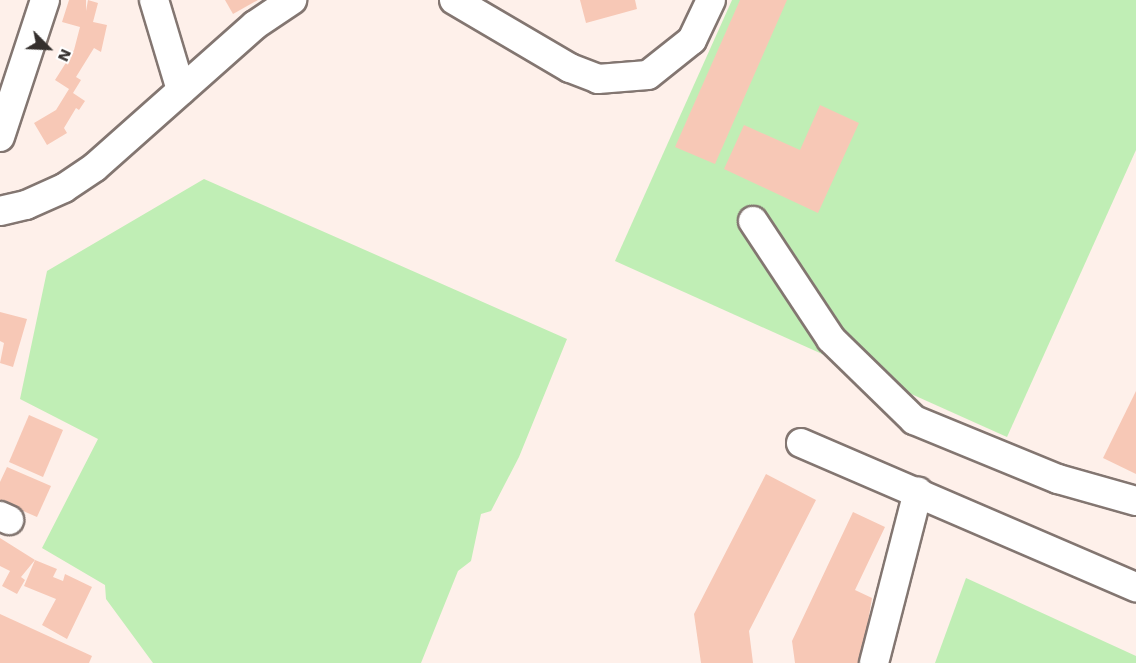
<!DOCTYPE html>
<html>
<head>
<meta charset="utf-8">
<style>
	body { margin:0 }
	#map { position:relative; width:1136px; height:663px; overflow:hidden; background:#fef0ea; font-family:"Work Sans",sans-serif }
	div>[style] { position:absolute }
	.green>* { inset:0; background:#c0eeb5 }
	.building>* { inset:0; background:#f7c8b6 }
	.roads { filter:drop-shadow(2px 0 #837671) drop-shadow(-2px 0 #837671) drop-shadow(0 2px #837671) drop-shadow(0 -2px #837671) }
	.minor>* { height:28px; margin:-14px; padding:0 14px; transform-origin:14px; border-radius:14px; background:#fff }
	span { translate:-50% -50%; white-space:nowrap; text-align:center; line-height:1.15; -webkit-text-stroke:6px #fff; paint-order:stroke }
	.north { position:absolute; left:18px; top:18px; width:60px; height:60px; -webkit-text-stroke:4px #fff; paint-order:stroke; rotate:114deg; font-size:16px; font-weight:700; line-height:24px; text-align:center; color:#342f2d }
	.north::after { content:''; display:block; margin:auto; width:21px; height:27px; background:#342f2d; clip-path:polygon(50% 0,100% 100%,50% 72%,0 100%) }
</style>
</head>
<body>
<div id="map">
	<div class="green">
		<div style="clip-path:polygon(732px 0,1136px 0,1136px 150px,1007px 437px,615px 261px)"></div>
		<div style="clip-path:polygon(204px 179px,567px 339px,519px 457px,491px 511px,481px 514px,471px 561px,458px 571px,421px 663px,153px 663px,106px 599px,105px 585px,42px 548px,98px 439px,20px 399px,47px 271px)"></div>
		<div style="clip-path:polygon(966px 578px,1136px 656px,1136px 663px,935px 663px)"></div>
	</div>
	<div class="building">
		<div style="clip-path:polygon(69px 0,86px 0,86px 11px,88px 0,98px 3px,93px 22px,107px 25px,101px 52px,94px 48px,76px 77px,81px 80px,73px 93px,85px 101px,79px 110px,76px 108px,64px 128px,67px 133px,47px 145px,34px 123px,56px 110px,69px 89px,55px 80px,74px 50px,80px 27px,62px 22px)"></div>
		<div style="clip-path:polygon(225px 0,258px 0,233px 14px)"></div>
		<div style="clip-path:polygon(580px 0,635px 0,637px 9px,586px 23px)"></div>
		<div style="clip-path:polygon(740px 0,787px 0,715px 164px,675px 147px)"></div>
		<div style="clip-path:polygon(820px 105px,859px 123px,818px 213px,724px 169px,744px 125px,800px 150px)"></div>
		<div style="clip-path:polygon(0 312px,27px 319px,13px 367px,0 363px,4px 343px,0 341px)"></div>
		<div style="clip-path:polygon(1136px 391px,1136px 474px,1103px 458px)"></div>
		<div style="clip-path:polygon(29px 415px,63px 430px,43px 477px,9px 462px)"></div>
		<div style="clip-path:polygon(7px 467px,51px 486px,37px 517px,0 501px,0 482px)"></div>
		<div style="clip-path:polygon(766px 474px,816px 500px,749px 631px,753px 663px,701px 663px,694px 614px)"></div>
		<div style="clip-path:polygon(853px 512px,885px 527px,855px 590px,872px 598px,861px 663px,795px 663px,792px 641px)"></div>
		<div style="clip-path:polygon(0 538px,35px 560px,21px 577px,25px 580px,17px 594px,2px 586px,10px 571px,0 566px)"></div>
		<div style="clip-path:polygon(35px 560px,57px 569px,53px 577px,63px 581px,65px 574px,92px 587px,67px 639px,42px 625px,56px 599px,24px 586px)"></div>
		<div style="clip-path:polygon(0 614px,92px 656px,89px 663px,0 663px)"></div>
	</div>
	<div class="roads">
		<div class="minor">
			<div style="left:154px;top:0;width:94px;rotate:73.3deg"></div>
			<div style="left:454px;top:0;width:134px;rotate:30.4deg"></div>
			<div style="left:570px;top:68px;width:30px;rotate:21deg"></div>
			<div style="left:598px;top:79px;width:50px;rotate:-4.6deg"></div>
			<div style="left:648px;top:75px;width:56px;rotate:-38.5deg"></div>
			<div style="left:692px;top:40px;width:44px;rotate:-64.6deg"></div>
			<div style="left:0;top:137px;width:144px;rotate:-71.8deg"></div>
			<div style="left:0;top:211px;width:27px;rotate:-13deg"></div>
			<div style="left:26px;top:205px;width:42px;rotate:-24.1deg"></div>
			<div style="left:64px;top:188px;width:37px;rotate:-34deg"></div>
			<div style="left:95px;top:167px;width:214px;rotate:-41.6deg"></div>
			<div style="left:255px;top:25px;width:45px;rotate:-34deg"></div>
			<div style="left:753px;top:221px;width:141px;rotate:56.5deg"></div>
			<div style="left:831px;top:339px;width:116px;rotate:44.3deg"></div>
			<div style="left:914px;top:420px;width:156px;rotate:22.3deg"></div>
			<div style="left:1058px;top:479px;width:81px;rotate:15.8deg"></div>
			<div style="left:801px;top:443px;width:365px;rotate:23.3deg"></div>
			<div style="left:0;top:516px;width:10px;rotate:24deg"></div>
			<div style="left:874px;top:663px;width:177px;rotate:-75.6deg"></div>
		</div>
	</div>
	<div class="north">N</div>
</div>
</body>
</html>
